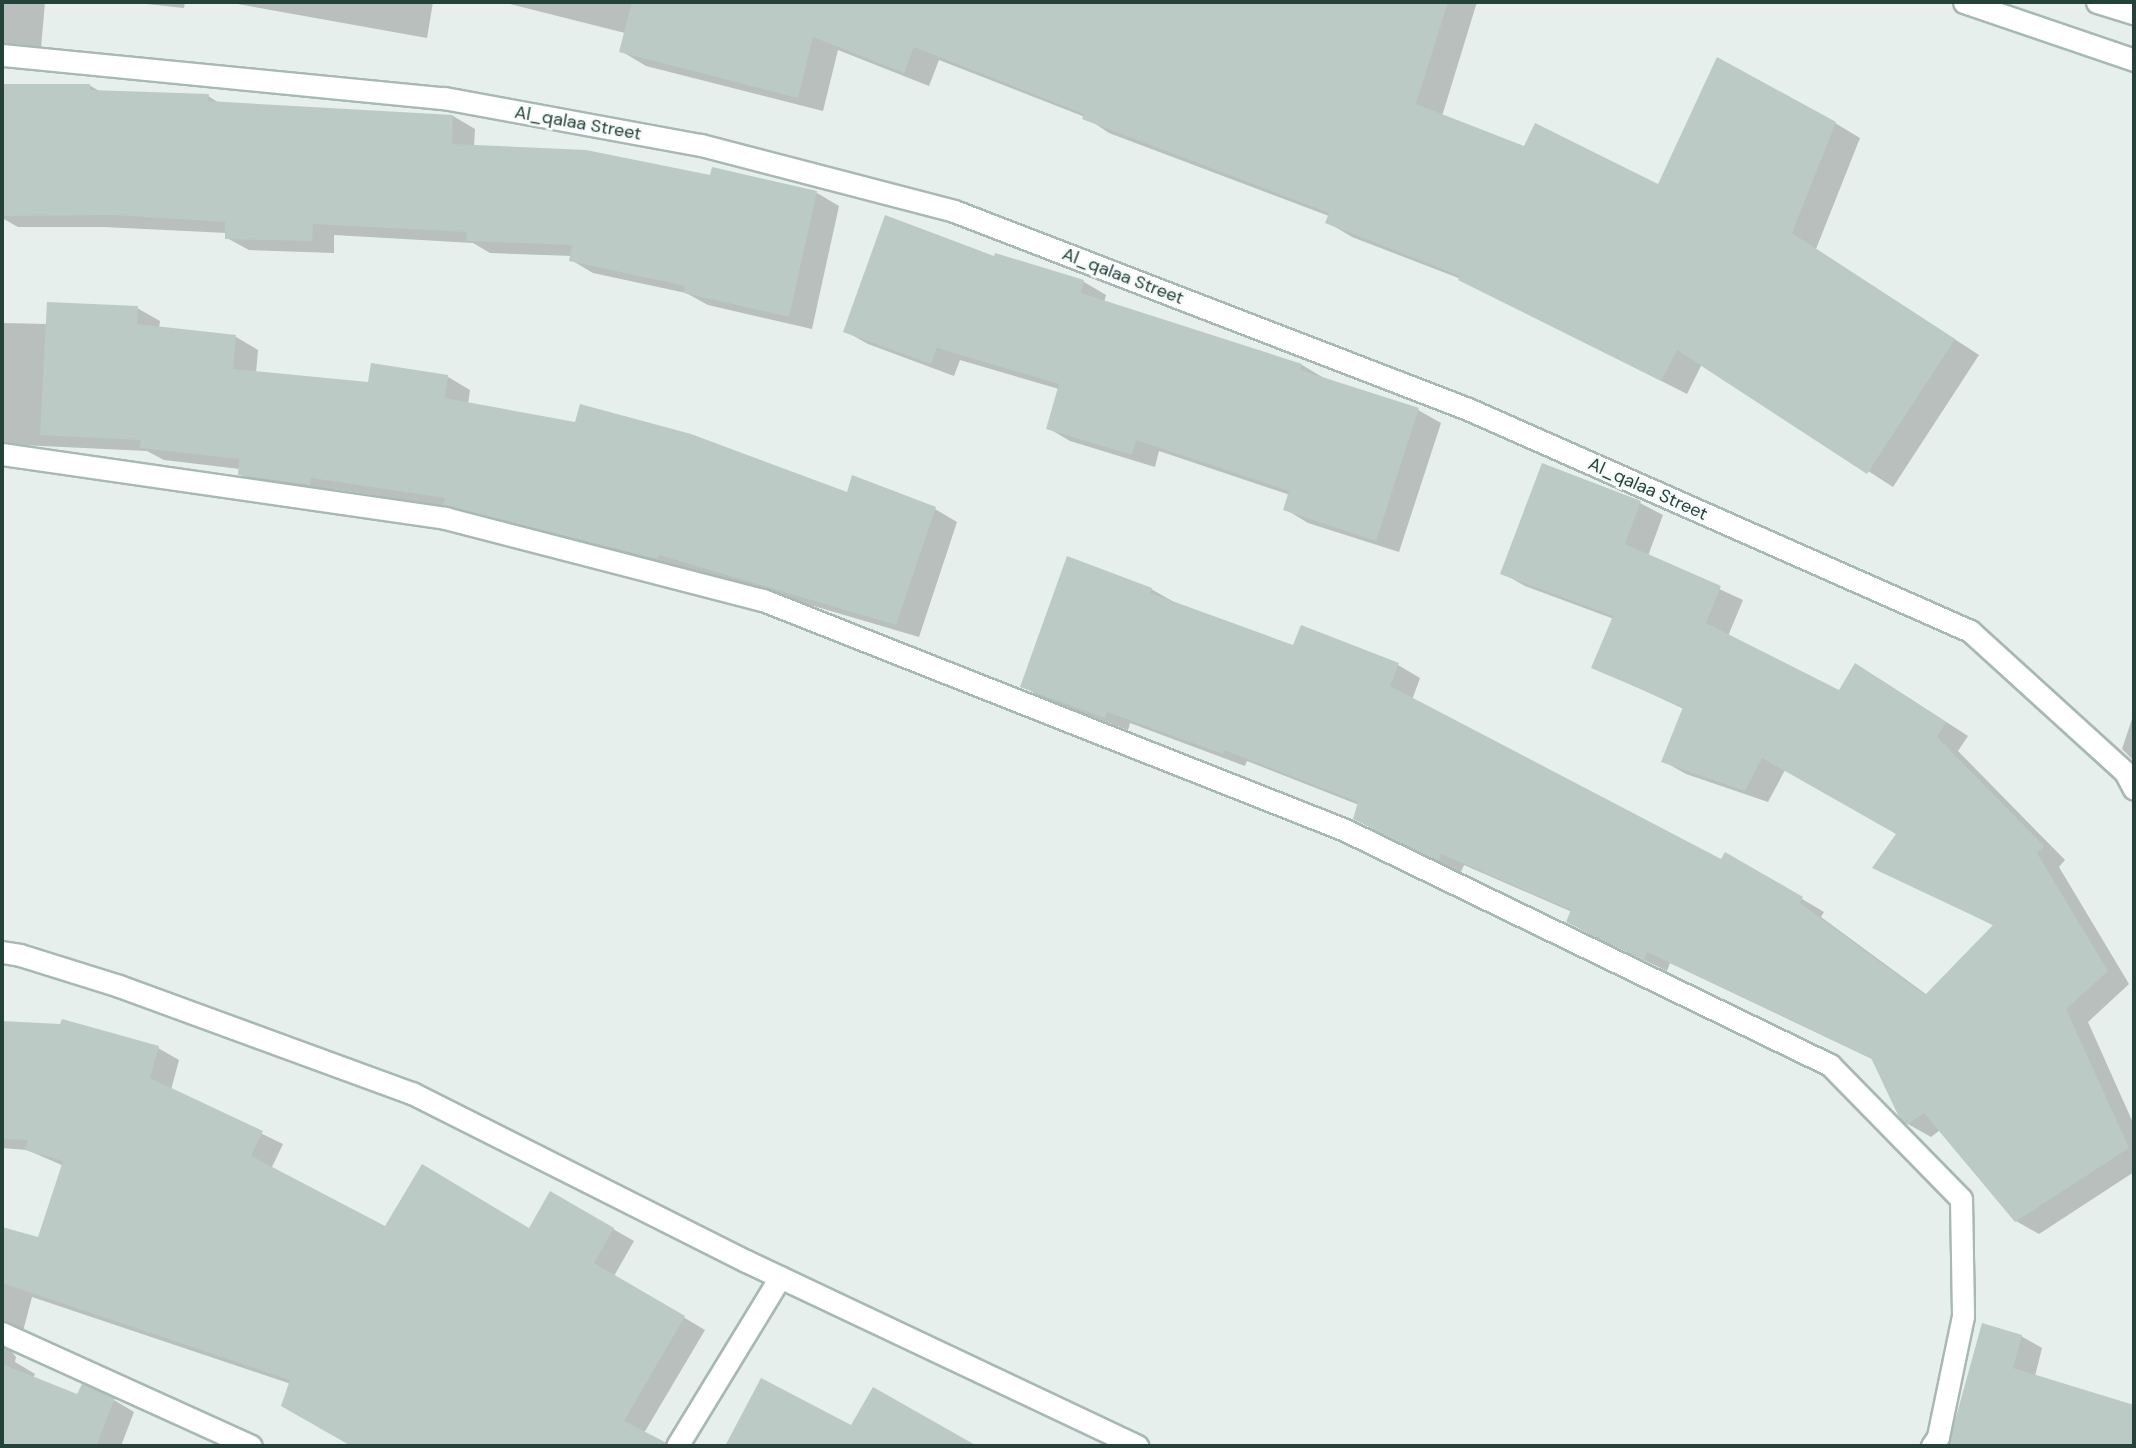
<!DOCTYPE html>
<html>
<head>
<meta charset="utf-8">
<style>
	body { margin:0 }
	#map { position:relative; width:2136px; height:1448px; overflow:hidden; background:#e6efeb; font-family:"DM Sans",sans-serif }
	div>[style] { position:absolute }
	.shadow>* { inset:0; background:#0003 }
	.building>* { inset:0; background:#bbcac4 }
	.roads { filter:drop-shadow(2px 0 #a8b8b2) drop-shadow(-2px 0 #a8b8b2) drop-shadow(0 2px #a8b8b2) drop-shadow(0 -2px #a8b8b2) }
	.minor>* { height:21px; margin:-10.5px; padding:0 10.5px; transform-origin:10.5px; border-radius:10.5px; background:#fff }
	.secondary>* { height:21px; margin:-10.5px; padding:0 10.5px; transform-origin:10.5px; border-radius:10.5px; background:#fff }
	span { translate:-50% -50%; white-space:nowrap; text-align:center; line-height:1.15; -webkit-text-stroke:5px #f7fbf9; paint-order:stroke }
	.street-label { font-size:18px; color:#24423a }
	.frame { position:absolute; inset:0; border:4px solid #24423a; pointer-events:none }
</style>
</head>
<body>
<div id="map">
	<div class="shadow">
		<div style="clip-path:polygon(2px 2px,45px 2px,41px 48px,2px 45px)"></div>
		<div style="clip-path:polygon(127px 2px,185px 2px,184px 8px)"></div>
		<div style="clip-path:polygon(226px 2px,433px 2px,427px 38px)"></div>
		<div style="clip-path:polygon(502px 2px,1477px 2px,1442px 116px,1525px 148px,1659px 187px,1835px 123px,1860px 138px,1816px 249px,1979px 355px,1893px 487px,1702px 364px,1687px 394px,1461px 279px,1352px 237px,1327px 222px,1329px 216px,1109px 133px,1085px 117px,939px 60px,929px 86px,838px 50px,823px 111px,646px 66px,621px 51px,625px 33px)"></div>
		<div style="clip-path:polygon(89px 85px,101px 92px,208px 96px,221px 104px,453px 116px,475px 129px,474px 146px,711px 177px,713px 169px,817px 193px,839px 206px,812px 329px,708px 305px,686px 293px,593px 273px,571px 260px,572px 256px,490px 253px,473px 243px,334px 235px,334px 253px,249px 250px,227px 238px,227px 233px,104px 227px,18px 227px,2px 218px,2px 86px)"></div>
		<div style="clip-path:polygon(996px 256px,1084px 282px,1106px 295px,1104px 303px,1302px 365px,1324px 378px,1418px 410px,1441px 423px,1399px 552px,1308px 523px,1285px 509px,1290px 495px,1159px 451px,1155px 467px,1070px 441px,1048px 428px,1059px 389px,960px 360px,954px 376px,868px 344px,845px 331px)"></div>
		<div style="clip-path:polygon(137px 308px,160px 321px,159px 328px,236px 337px,258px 350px,256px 373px,369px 384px,448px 377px,470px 390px,468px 404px,849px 494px,935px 509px,957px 522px,919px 637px,681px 567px,680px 571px,468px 517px,451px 507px,333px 489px,332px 497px,262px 487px,239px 474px,240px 469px,164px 460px,147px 451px,21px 445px,19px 454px,2px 452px,2px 323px,47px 324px)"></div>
		<div style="clip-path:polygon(1640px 503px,1663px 515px,1648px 556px,1743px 600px,1728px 636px,1840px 692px,1878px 678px,1968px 736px,1958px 751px,2065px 860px,2059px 867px,2129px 984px,2088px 1022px,2134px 1125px,2134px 1172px,2039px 1234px,2016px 1221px,1940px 1130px,1931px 1137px,1908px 1124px,1874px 1060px,1670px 963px,1667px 971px,1591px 935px,1568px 922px,1572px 912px,1464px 865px,1461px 872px,1377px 831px,1355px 818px,1359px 805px,1247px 761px,1245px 766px,1130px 723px,1128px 730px,1045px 699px,1022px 686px,1151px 589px,1174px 602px,1294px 647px,1398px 665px,1420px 678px,1412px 700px,1721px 862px,1726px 854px,1824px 912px,1821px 917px,1927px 995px,1995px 926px,1875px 867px,1898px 834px,1785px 770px,1768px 802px,1686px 774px,1663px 761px,1684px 709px,1593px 667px,1614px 619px,1525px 586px,1502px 573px)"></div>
		<div style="clip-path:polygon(2134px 713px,2134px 761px,2122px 749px)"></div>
		<div style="clip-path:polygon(2px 1022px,61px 1026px,158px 1048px,179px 1060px,171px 1090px,283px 1144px,271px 1169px,385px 1229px,530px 1230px,550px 1193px,634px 1241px,614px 1276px,705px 1330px,644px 1433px,665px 1446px,354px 1446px,283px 1406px,291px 1384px,32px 1297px,23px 1331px,15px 1334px,9px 1348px,16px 1357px,15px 1362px,35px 1374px,33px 1378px,78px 1396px,114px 1400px,134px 1412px,121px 1446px,2px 1446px,2px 1229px,39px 1239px,64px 1166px,27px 1150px,2px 1148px)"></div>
		<div style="clip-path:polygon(1983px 1325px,2021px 1336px,2042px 1348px,2035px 1376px,2134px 1407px,2134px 1446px,1949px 1446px)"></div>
		<div style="clip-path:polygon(762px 1380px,852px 1427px,971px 1445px,727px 1446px)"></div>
	</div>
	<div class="building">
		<div style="clip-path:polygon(632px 2px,1448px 2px,1416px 104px,1524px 146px,1535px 123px,1658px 184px,1717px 57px,1836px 122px,1792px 233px,1955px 339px,1867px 474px,1677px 350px,1661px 381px,1458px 280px,1460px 276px,1325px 223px,1329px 213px,1082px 119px,1084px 114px,914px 47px,904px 73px,813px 37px,798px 98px,619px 52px)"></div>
		<div style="clip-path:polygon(2px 84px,90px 84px,90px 90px,209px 94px,208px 101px,453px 115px,452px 144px,586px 150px,710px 175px,712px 167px,817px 191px,789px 317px,684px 293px,685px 286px,569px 261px,572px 245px,466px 241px,467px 232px,313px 224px,312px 241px,225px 239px,225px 222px,115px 215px,2px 216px)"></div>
		<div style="clip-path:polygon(885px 215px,994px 256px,995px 253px,1084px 280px,1081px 293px,1302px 364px,1300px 370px,1419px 408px,1376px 541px,1283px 510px,1289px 491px,1136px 440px,1132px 455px,1046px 429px,1059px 384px,937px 348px,931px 364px,843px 332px)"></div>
		<div style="clip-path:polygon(47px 302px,138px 306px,137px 324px,236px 335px,233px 369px,368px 382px,371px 363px,448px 375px,445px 398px,575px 422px,580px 404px,691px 434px,847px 492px,852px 475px,936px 507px,896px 625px,659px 555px,657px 559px,443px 505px,445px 498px,311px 478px,310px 485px,238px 475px,239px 459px,140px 448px,141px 440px,40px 435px)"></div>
		<div style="clip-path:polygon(1542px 463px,1641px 501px,1625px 544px,1721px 586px,1706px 623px,1839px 690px,1855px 663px,1946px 722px,1937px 737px,2044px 846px,2037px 853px,2108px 971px,2066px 1009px,2129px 1148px,2015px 1222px,1924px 1113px,1907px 1125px,1899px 1117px,1871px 1058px,1647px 952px,1644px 960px,1566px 922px,1571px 910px,1441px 854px,1439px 861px,1353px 819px,1358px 802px,1224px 750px,1223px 754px,1107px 712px,1105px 718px,1020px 687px,1067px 556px,1152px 588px,1150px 593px,1293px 645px,1301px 625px,1399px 663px,1390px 686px,1721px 859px,1725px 852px,1803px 897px,1800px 903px,1925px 995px,1993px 925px,1872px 868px,1896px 834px,1762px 758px,1745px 791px,1661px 762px,1683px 707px,1591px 668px,1613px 616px,1500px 574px)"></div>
		<div style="clip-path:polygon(62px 1019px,159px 1046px,150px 1078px,263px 1131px,251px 1156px,385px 1226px,422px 1164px,529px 1228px,550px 1191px,614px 1228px,594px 1263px,685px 1316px,624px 1421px,665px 1442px,664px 1446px,351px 1446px,281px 1406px,290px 1380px,2px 1283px,2px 1227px,38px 1237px,63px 1161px,25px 1150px,28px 1140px,2px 1139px,2px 1021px,60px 1024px)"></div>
		<div style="clip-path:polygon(1982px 1323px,2022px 1335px,2013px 1368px,2134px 1405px,2134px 1446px,1948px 1446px)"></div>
		<div style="clip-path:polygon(2px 1364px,77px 1394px,82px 1384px,115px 1398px,96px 1446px,2px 1446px)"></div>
		<div style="clip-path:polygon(761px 1378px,851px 1425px,873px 1387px,977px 1446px,725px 1446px)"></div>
	</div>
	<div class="roads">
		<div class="minor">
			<div style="left:2px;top:55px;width:444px;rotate:5.6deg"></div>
			<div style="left:444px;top:98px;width:261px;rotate:10.4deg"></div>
			<div style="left:701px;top:145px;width:261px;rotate:14.6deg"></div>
			<div style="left:954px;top:211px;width:551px;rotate:21.07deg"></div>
			<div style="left:1468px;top:409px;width:549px;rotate:23.86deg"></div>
			<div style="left:1970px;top:631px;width:210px;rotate:42.3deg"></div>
			<div style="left:2125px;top:772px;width:19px;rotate:62deg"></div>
			<div style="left:2px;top:454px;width:448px;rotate:8.2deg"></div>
			<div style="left:445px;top:518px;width:328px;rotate:14.5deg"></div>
			<div style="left:763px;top:600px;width:626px;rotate:21.56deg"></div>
			<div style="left:1345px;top:830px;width:539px;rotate:25.85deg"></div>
			<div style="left:1830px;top:1065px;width:187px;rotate:45.6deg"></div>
			<div style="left:1961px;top:1199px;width:117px;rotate:89deg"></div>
			<div style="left:1963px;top:1316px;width:124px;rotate:101.7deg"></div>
			<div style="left:1938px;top:1437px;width:11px;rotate:124deg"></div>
			<div style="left:2px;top:952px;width:18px;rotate:9deg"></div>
			<div style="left:20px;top:955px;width:104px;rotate:17.4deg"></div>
			<div style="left:119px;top:986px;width:312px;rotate:20.1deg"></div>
			<div style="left:412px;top:1093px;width:374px;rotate:26.7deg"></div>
			<div style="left:746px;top:1261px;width:433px;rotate:25.3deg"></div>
			<div style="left:2px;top:1333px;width:273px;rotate:24.4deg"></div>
			<div style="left:677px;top:1446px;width:198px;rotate:-58.6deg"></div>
		</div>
		<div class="secondary">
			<div style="left:1964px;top:2px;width:180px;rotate:18.8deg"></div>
			<div style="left:2097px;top:2px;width:39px;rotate:17deg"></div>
		</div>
	</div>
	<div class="street-label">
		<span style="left:578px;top:123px;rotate:10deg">Al_qalaa Street</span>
		<span style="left:1123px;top:276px;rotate:21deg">Al_qalaa Street</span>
		<span style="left:1648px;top:489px;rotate:24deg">Al_qalaa Street</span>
	</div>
	<div class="frame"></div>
</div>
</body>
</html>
